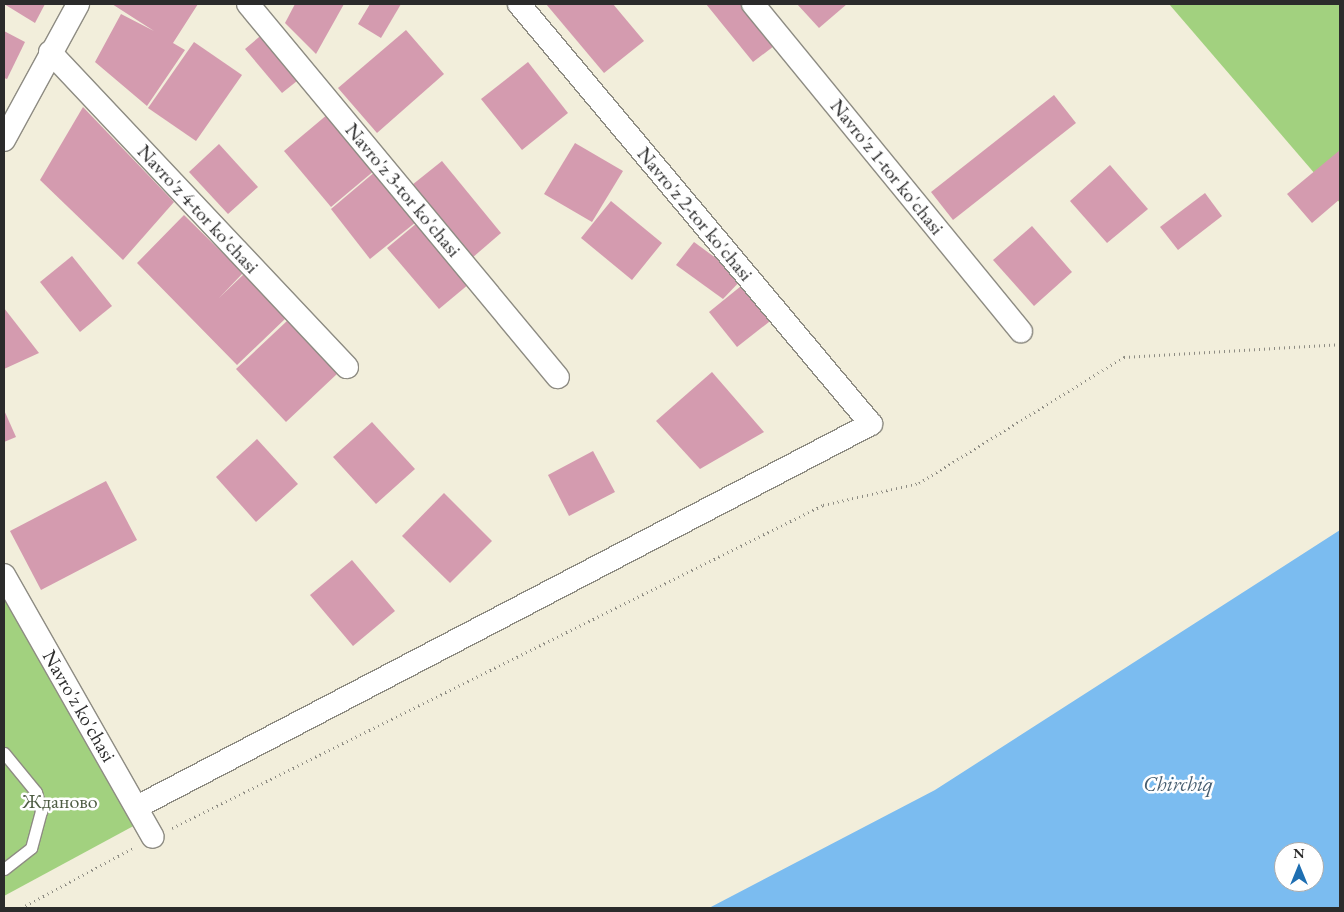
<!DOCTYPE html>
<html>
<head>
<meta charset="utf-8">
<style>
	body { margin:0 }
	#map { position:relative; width:1344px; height:912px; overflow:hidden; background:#f2eedb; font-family:"EB Garamond",serif }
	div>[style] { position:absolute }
	.green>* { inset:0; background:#a2d17f }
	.water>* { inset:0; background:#7bbcf0 }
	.building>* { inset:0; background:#d49baf }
	.path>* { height:3px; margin-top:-1.5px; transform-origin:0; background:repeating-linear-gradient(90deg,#8e8c83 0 1px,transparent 0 5px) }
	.roads { filter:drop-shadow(1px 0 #8e8c83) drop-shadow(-1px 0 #8e8c83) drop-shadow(0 1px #8e8c83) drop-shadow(0 -1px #8e8c83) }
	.service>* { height:11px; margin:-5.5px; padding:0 5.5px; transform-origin:5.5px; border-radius:5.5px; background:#fff }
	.minor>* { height:22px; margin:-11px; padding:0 11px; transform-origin:11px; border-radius:11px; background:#fff }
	span { translate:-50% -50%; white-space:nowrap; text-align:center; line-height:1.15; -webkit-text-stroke:5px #fff; paint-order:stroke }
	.street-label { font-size:20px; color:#2b2b2b }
	.park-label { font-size:20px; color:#4f5d44 }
	.water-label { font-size:21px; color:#475e70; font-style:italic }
	.frame { position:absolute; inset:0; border:5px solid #2b2b2b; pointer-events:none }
	.north { position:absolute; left:1274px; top:842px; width:50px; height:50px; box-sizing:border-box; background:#fff; border:1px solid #aaa; border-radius:50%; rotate:0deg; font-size:14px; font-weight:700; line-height:20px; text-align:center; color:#2b2b2b }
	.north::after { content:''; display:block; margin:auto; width:18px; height:22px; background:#1f6fb2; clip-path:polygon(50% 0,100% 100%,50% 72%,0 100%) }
</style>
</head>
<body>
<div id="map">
	<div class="green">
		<div style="clip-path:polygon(1169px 4px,1340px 4px,1340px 203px)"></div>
		<div style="clip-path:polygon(4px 594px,139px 823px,4px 896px)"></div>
	</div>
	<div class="water">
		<div style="clip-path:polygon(evenodd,1340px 530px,1340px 908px,709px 908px,935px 790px,1340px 530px,1284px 852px,1314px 852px,1314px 882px,1284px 882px,1284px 852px)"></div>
	</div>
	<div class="building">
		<div style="clip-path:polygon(4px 4px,45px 4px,35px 23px)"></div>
		<div style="clip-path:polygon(112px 4px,198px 4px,173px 43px,185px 50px,147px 106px,95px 62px,121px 14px,154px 31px)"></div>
		<div style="clip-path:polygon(295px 4px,344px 4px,316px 54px,285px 23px)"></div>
		<div style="clip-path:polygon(370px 4px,401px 4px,381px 38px,358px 24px)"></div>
		<div style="clip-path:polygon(546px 4px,613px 4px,644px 41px,604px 73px)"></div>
		<div style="clip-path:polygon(706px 4px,740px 4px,774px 46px,753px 62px)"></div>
		<div style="clip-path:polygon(797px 4px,847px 4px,819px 28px)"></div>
		<div style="clip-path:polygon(406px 30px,444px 74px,377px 133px,338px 88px)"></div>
		<div style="clip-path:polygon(4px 31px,25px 42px,7px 79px,4px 78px)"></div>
		<div style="clip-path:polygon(265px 32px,302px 77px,282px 93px,245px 49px)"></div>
		<div style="clip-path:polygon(194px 42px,242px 75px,196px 141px,148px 108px)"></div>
		<div style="clip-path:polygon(528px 62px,568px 113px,522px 150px,481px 99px)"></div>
		<div style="clip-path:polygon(1054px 95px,1076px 123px,953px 220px,931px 192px)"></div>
		<div style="clip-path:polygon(83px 107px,174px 202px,123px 260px,40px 180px)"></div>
		<div style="clip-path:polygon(328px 114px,375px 170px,331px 207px,284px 151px)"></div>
		<div style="clip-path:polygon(575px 143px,623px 171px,592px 222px,544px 194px)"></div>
		<div style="clip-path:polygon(219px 144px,258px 187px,228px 214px,189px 172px)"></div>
		<div style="clip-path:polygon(1340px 150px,1340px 199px,1312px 223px,1287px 194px)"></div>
		<div style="clip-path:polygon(442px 161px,501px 233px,472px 258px,412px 185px)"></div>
		<div style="clip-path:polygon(1110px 165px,1148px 209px,1107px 243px,1070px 201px)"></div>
		<div style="clip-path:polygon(376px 171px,416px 222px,370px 259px,331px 209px)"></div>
		<div style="clip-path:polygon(1205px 193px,1222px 216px,1178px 250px,1160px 227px)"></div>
		<div style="clip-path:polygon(611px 201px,662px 243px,632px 280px,581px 238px)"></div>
		<div style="clip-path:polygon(184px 215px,243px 273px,219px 298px,244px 274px,286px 318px,237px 365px,137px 263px)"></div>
		<div style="clip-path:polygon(417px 223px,469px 284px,439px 309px,387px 248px)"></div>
		<div style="clip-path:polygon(1032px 226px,1072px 272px,1034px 306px,993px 260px)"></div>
		<div style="clip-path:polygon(694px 242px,743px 278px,723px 299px,676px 265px)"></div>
		<div style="clip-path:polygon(72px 256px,112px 306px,80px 332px,40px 282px)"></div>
		<div style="clip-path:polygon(746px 282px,774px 318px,737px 347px,709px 312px)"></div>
		<div style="clip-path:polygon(4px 308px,39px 353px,4px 369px)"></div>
		<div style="clip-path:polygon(288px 320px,338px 373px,286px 422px,236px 369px)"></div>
		<div style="clip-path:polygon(712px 372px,764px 432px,700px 469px,656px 421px)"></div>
		<div style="clip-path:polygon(4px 410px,16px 437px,4px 442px)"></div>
		<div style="clip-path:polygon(372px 422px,415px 469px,376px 504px,333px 457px)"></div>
		<div style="clip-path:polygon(257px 439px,298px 484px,256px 522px,216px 477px)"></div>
		<div style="clip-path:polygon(593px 451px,615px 492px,569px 516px,548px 475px)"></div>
		<div style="clip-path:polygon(106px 481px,137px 540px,41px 590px,10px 531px)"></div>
		<div style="clip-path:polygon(444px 493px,492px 541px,450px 583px,402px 536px)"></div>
		<div style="clip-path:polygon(352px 560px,395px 611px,353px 646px,310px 595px)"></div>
	</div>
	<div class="path">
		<div style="left:172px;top:828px;width:727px;rotate:-26.39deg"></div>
		<div style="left:823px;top:505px;width:98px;rotate:-12.9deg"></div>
		<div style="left:919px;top:483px;width:241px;rotate:-31.6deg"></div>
		<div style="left:1124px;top:357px;width:216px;rotate:-3.4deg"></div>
		<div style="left:21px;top:908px;width:127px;rotate:-28.2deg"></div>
	</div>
	<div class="roads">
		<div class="service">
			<div style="left:4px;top:753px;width:50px;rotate:50.6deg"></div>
			<div style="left:36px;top:792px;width:20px;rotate:75deg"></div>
			<div style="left:41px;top:811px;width:38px;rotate:105deg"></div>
			<div style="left:31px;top:848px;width:34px;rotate:142deg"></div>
		</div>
		<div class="minor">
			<div style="left:248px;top:4px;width:485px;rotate:50.3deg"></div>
			<div style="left:753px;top:4px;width:423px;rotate:50.7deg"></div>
			<div style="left:50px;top:52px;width:433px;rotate:46.7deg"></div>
			<div style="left:4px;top:140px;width:155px;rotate:-61.4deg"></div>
			<div style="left:4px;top:575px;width:301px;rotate:60.4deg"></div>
			<div style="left:137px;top:807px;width:828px;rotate:-27.56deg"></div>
			<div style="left:871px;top:424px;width:548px;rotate:-129.97deg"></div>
		</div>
	</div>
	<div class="street-label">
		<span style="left:887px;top:167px;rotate:51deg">Navro'z 1-tor ko'chasi</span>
		<span style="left:403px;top:190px;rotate:50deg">Navro'z 3-tor ko'chasi</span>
		<span style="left:198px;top:209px;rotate:47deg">Navro'z 4-tor ko'chasi</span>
		<span style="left:695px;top:214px;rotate:50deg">Navro'z 2-tor ko'chasi</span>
		<span style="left:79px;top:706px;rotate:60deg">Navro'z ko'chasi</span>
	</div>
	<div class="park-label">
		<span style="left:60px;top:801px">Жданово</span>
	</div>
	<div class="water-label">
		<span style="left:1178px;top:784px">Chirchiq</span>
	</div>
	<div class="frame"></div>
	<div class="north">N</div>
</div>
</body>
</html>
